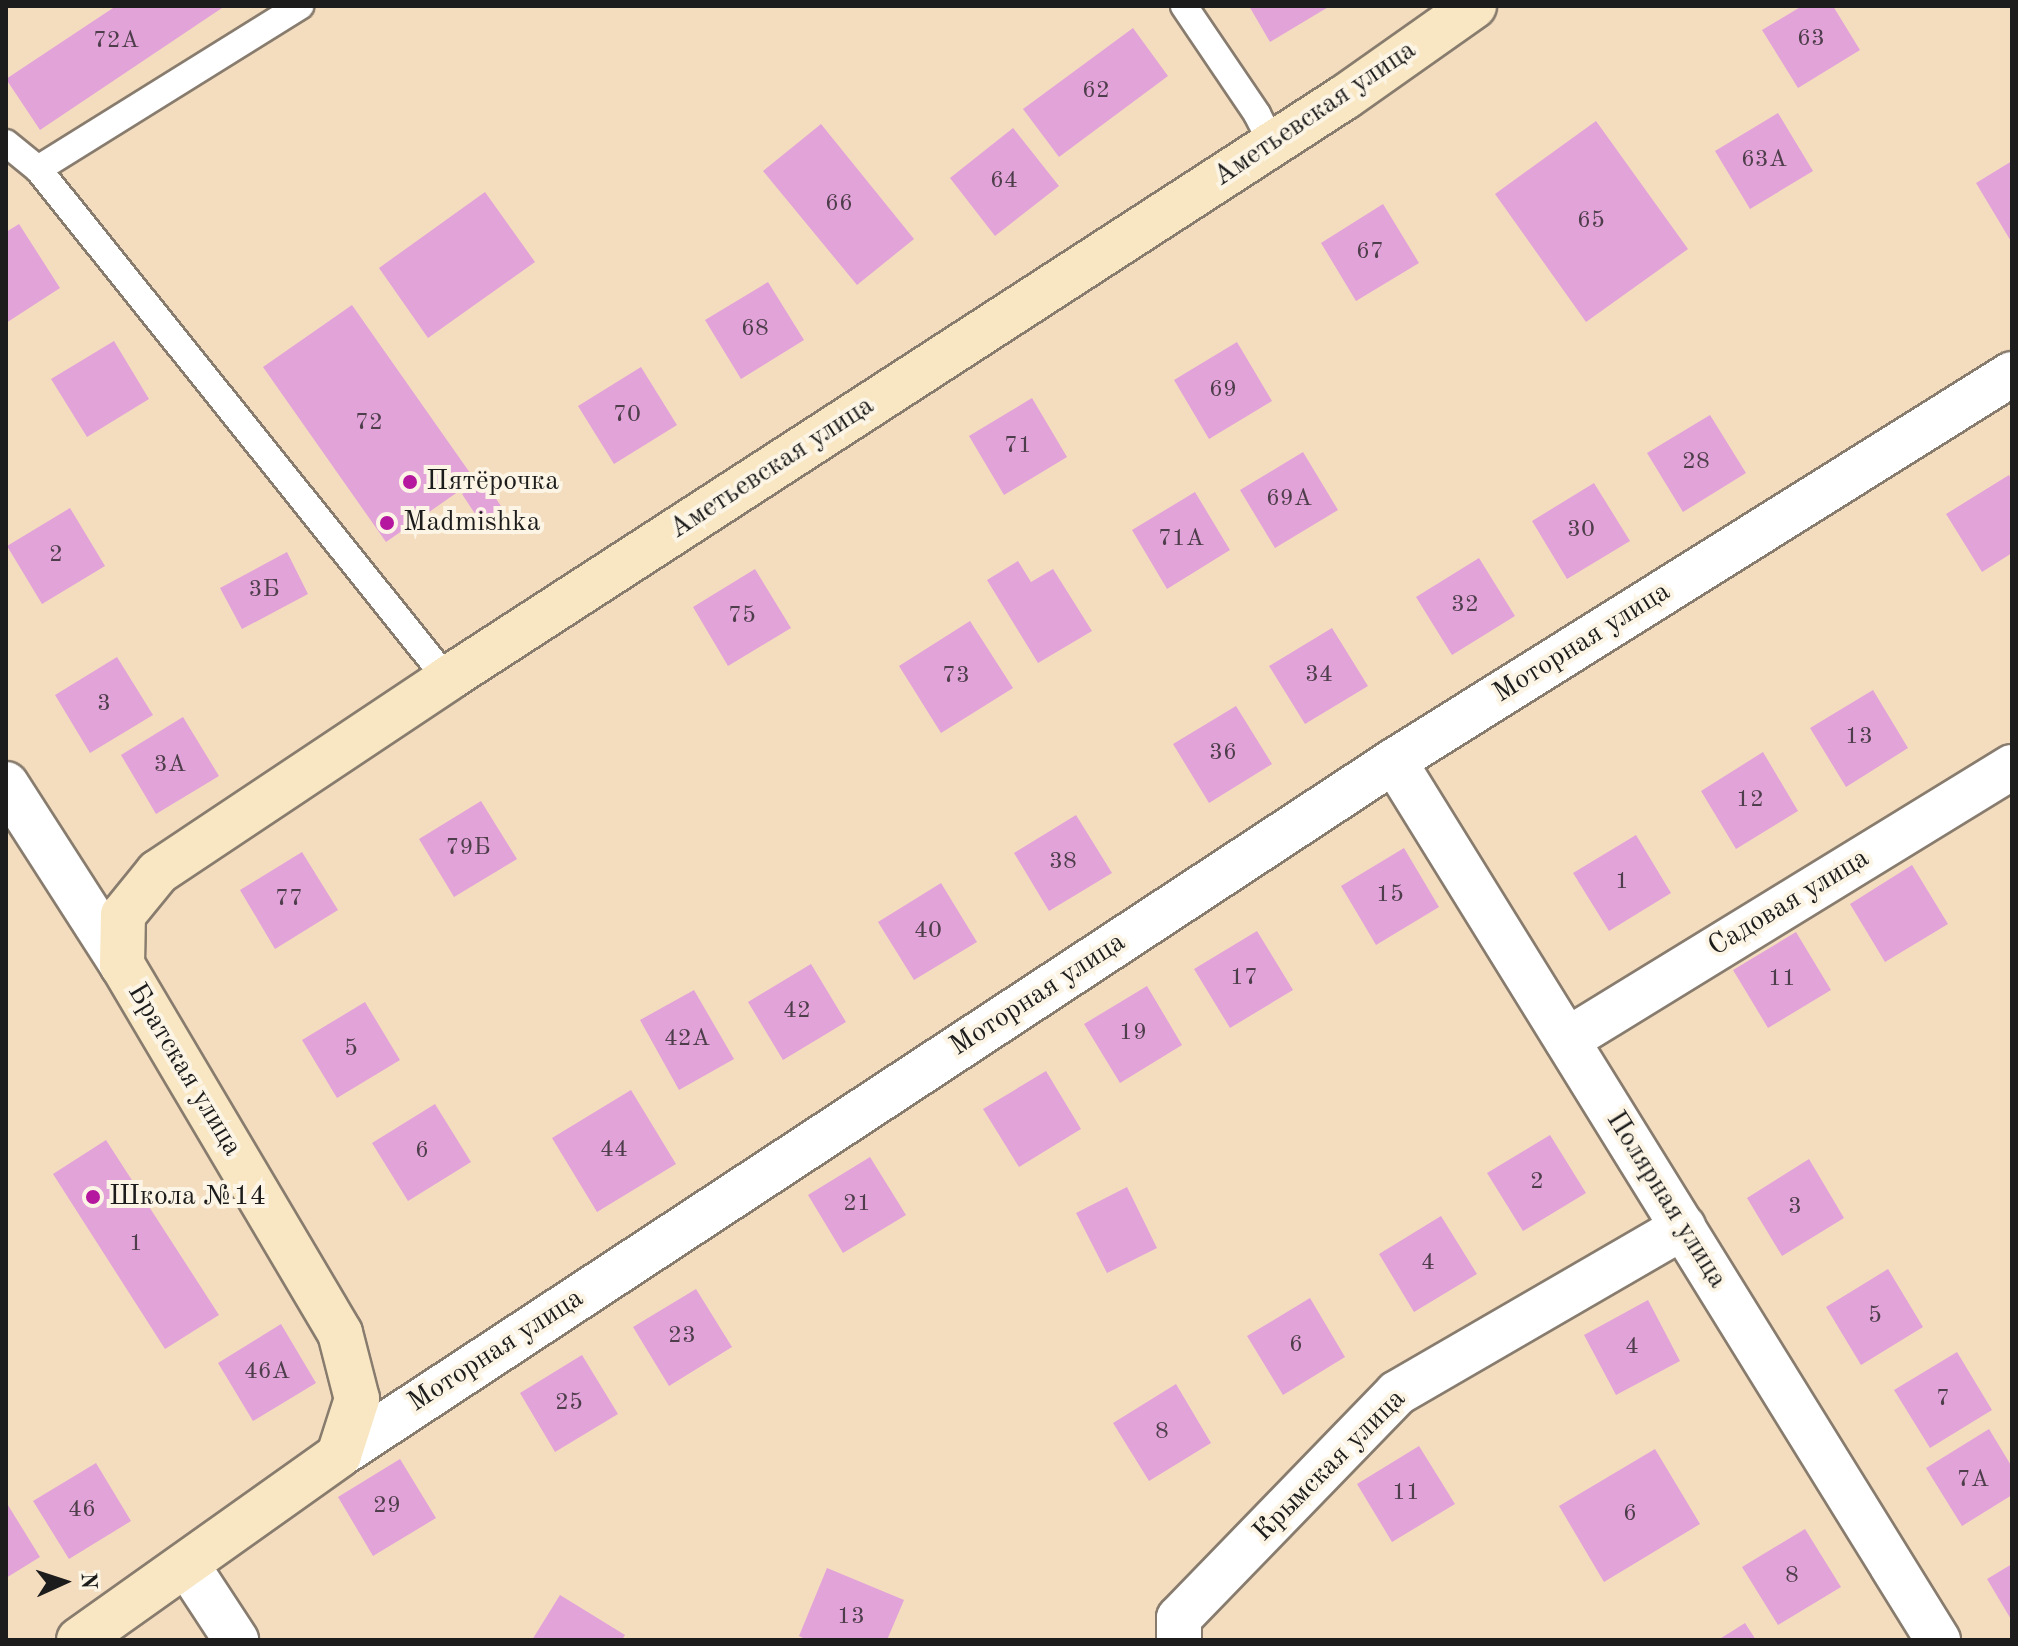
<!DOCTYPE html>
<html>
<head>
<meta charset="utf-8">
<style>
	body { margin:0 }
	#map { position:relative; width:2018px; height:1646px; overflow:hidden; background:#f4ddbf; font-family:"Old Standard TT",serif }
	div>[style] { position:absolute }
	.building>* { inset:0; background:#e2a3d9 }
	.roads { filter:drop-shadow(2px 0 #887c6e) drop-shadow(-2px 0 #887c6e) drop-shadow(0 2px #887c6e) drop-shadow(0 -2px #887c6e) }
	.lane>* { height:26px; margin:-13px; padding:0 13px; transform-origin:13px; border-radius:13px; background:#fff }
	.street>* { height:44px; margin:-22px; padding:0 22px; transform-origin:22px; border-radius:22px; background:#fff }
	.secondary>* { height:44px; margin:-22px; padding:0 22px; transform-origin:22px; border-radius:22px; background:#f9e7c3 }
	.dots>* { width:22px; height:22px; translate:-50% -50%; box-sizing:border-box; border:4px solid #fcf5e5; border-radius:50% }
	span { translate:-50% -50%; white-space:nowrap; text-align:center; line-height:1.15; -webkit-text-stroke:8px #fcf5e5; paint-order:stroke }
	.number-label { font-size:24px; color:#4e3e4b }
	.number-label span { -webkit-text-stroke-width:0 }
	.street-label { font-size:28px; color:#1c1c1c }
	.poi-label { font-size:28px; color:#1c1c1c }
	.left { translate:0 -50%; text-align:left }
	.frame { position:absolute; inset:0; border:8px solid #1c1c1c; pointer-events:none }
	.north { position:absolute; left:24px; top:1542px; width:80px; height:80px; -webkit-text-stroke:6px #fcf5e5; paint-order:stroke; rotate:87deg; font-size:22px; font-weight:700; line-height:32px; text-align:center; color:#1c1c1c }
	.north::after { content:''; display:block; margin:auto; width:28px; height:36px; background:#1c1c1c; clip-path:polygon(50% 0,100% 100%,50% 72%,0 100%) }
</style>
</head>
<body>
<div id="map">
	<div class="building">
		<div style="clip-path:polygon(116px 6px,225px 6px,40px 130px,6px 79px)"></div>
		<div style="clip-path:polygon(1249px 6px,1330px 6px,1270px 42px)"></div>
		<div style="clip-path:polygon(1802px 6px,1833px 6px,1860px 50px,1798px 88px,1762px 30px)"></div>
		<div style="clip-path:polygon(1133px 28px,1168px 76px,1059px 157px,1023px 109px)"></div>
		<div style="clip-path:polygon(1778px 113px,1813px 171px,1750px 209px,1715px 151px)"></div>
		<div style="clip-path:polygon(1596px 121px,1688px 249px,1586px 322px,1495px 194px)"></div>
		<div style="clip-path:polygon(821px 124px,914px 239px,857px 285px,763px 171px)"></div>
		<div style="clip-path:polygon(1013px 128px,1059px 186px,995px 236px,950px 178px)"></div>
		<div style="clip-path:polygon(2012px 161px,2012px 243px,1976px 183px)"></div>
		<div style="clip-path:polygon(485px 192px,535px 262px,428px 338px,379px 268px)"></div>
		<div style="clip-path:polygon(1383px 204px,1419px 263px,1356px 301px,1321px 243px)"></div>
		<div style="clip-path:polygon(19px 224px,60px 288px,6px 323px,6px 232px)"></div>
		<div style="clip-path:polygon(768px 282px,804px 340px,741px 379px,705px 320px)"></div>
		<div style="clip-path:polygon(352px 305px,475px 480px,386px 542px,263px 367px)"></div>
		<div style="clip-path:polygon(114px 341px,149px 399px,87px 437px,51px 379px)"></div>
		<div style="clip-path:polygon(1237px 342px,1272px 401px,1209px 439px,1174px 380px)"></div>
		<div style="clip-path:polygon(641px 367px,677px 425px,614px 464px,578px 406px)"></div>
		<div style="clip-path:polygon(1032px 398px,1067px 457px,1004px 495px,969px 436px)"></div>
		<div style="clip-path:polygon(1710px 415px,1746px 473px,1683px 512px,1647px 453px)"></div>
		<div style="clip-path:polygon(1303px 452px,1338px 510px,1275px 548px,1240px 490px)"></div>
		<div style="clip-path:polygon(2009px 475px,2012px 481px,2012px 553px,1982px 572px,1946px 514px)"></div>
		<div style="clip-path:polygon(484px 481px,505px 512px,483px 526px,462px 494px)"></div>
		<div style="clip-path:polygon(1594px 483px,1630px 541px,1567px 579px,1532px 521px)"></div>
		<div style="clip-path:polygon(1195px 492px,1230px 550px,1167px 589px,1132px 530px)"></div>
		<div style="clip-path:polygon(70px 508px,105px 566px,42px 604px,7px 546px)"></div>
		<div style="clip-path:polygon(287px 552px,308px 594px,242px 629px,220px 588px)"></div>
		<div style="clip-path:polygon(1479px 558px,1515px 616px,1452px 655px,1416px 597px)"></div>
		<div style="clip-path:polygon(1018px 561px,1031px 582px,1053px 569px,1092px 631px,1038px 663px,987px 580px)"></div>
		<div style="clip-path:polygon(755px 569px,791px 628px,728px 666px,693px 607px)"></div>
		<div style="clip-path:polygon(970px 621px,1013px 688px,941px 733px,899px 666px)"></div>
		<div style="clip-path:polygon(1332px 628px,1368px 686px,1305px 724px,1269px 666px)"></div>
		<div style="clip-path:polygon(117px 657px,153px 715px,90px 753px,55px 695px)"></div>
		<div style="clip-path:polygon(1873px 690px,1908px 748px,1846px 787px,1810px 728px)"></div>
		<div style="clip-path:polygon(1236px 706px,1272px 764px,1209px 803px,1173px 744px)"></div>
		<div style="clip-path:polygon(183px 717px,219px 776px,156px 814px,121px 755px)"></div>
		<div style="clip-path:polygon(1763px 752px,1798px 811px,1736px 849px,1701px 791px)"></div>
		<div style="clip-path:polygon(481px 801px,517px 859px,454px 897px,419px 839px)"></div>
		<div style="clip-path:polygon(1076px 815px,1112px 873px,1049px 911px,1014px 853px)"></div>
		<div style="clip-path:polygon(1636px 835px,1671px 893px,1609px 931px,1573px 873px)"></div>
		<div style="clip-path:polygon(1404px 848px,1439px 907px,1376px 945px,1341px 886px)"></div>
		<div style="clip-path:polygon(302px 852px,338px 910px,275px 949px,240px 890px)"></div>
		<div style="clip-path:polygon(1912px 865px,1948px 924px,1885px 962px,1850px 904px)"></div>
		<div style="clip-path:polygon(941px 883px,977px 942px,914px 980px,878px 922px)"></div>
		<div style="clip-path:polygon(1257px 931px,1293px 990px,1230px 1028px,1194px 969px)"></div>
		<div style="clip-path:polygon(1796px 932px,1831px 990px,1768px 1028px,1733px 970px)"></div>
		<div style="clip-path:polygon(811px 964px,846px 1022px,783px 1060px,748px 1002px)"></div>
		<div style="clip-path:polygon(1147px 986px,1182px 1045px,1120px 1083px,1084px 1024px)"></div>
		<div style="clip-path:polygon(694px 990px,734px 1059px,679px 1090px,640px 1020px)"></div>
		<div style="clip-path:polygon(365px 1002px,400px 1060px,337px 1098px,302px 1040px)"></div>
		<div style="clip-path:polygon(1046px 1071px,1081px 1129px,1019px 1167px,983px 1109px)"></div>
		<div style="clip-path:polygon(631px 1090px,676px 1164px,597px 1212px,552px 1138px)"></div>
		<div style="clip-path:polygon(435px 1104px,471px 1162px,408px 1201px,372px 1143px)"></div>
		<div style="clip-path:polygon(1550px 1135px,1586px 1193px,1523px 1231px,1487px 1173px)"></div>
		<div style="clip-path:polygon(106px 1140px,219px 1315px,165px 1349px,53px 1174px)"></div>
		<div style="clip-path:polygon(870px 1157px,906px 1215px,843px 1253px,808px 1195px)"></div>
		<div style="clip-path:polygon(1809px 1159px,1844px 1218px,1782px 1256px,1747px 1198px)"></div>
		<div style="clip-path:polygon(1127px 1187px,1157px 1248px,1107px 1273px,1076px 1213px)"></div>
		<div style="clip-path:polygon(1441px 1216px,1477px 1274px,1414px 1312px,1379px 1254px)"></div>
		<div style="clip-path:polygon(1888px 1269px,1923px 1327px,1861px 1365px,1826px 1307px)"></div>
		<div style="clip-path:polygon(696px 1289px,732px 1347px,669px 1386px,633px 1327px)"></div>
		<div style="clip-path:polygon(1310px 1298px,1345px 1357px,1283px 1395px,1247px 1336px)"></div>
		<div style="clip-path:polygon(1648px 1300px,1680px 1361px,1616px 1395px,1584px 1335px)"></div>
		<div style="clip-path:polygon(281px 1324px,316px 1383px,253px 1421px,218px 1363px)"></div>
		<div style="clip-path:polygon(1957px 1352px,1992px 1410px,1930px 1448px,1894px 1390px)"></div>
		<div style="clip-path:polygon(582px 1355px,618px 1414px,555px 1452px,520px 1393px)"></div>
		<div style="clip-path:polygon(1176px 1384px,1211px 1443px,1149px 1481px,1113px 1423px)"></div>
		<div style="clip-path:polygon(1989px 1429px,2012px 1467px,2012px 1495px,1962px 1526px,1926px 1468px)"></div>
		<div style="clip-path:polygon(1419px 1446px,1455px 1504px,1392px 1542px,1357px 1484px)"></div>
		<div style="clip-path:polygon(1655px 1449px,1700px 1524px,1604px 1582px,1559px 1506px)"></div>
		<div style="clip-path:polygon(400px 1459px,436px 1518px,373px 1556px,338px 1497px)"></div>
		<div style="clip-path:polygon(96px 1463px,131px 1521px,69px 1559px,33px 1501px)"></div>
		<div style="clip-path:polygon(6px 1502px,40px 1557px,6px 1578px)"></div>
		<div style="clip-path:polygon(1805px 1529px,1841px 1587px,1778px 1625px,1742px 1567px)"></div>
		<div style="clip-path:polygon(2012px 1564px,2012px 1621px,1987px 1579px)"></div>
		<div style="clip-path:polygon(827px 1568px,904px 1600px,887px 1640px,807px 1640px,799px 1636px)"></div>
		<div style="clip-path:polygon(560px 1595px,625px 1635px,622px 1640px,532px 1640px)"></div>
		<div style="clip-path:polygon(1745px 1623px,1756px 1640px,1718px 1640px)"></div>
	</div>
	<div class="roads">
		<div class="lane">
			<div style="left:1184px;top:6px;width:130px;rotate:55.9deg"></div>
			<div style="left:1257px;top:114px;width:34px;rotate:63deg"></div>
			<div style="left:6px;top:143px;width:41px;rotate:39.1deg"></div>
			<div style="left:38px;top:169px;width:654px;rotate:51.27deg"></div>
			<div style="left:38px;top:169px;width:309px;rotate:-31.9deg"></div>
		</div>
		<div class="street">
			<div style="left:1394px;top:761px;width:1034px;rotate:58.25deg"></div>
			<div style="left:6px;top:784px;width:215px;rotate:57.3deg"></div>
			<div style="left:1567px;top:1040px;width:522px;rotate:-31.53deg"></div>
			<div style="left:339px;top:1455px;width:1263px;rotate:-33.34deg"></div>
			<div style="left:1394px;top:761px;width:729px;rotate:-32.06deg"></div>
			<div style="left:187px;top:1565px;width:90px;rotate:56.8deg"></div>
			<div style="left:1179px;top:1640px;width:22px;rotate:-90deg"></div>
			<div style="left:1179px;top:1618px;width:313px;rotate:-45.9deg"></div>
			<div style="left:1397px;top:1393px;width:331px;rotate:-30.1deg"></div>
		</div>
		<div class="secondary">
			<div style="left:79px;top:1640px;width:319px;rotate:-35.4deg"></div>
			<div style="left:339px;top:1455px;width:59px;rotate:-72.2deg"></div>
			<div style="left:357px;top:1399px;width:68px;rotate:-104.4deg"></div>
			<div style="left:340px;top:1333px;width:428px;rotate:-120.6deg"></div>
			<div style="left:122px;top:965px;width:50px;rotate:-88.9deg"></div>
			<div style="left:123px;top:915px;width:55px;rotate:-50.9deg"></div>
			<div style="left:158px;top:872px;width:348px;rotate:-33.7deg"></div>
			<div style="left:447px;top:679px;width:1070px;rotate:-32.95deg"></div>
			<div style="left:1345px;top:97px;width:158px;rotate:-35.2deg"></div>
		</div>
	</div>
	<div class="dots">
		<div style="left:410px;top:482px;background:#b5179e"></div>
		<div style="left:387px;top:523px;background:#b5179e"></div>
		<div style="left:93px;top:1197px;background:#b5179e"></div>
	</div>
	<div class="number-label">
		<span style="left:1811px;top:40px">63</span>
		<span style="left:116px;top:42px">72А</span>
		<span style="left:1096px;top:92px">62</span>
		<span style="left:1764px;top:161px">63А</span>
		<span style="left:1004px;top:182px">64</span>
		<span style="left:839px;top:205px">66</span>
		<span style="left:1591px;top:222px">65</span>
		<span style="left:1370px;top:253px">67</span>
		<span style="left:755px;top:330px">68</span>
		<span style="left:1223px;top:391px">69</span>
		<span style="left:627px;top:416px">70</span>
		<span style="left:369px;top:424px">72</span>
		<span style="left:1018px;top:447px">71</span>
		<span style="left:1696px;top:463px">28</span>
		<span style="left:1289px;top:500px">69А</span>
		<span style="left:1581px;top:531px">30</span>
		<span style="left:1181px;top:540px">71А</span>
		<span style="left:56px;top:556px">2</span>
		<span style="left:264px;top:591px">3Б</span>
		<span style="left:1465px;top:606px">32</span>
		<span style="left:742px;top:617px">75</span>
		<span style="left:1319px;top:676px">34</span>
		<span style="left:956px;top:677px">73</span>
		<span style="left:104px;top:705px">3</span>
		<span style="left:1859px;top:738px">13</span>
		<span style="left:1223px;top:754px">36</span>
		<span style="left:170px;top:766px">3А</span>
		<span style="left:1750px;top:801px">12</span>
		<span style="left:468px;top:849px">79Б</span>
		<span style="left:1063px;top:863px">38</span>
		<span style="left:1622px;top:883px">1</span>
		<span style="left:1390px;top:896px">15</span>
		<span style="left:289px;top:900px">77</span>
		<span style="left:928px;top:932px">40</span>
		<span style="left:1244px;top:979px">17</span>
		<span style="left:1782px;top:980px">11</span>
		<span style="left:797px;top:1012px">42</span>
		<span style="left:1133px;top:1034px">19</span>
		<span style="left:687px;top:1040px">42А</span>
		<span style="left:351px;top:1050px">5</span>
		<span style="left:614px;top:1151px">44</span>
		<span style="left:422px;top:1152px">6</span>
		<span style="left:1537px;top:1183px">2</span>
		<span style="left:857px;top:1205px">21</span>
		<span style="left:1795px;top:1208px">3</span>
		<span style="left:136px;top:1245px">1</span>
		<span style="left:1428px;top:1264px">4</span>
		<span style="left:1875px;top:1317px">5</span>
		<span style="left:682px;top:1337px">23</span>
		<span style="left:1296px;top:1346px">6</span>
		<span style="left:1632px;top:1348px">4</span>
		<span style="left:267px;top:1373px">46А</span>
		<span style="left:1943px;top:1400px">7</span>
		<span style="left:569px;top:1404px">25</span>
		<span style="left:1162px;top:1433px">8</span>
		<span style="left:1973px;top:1481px">7А</span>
		<span style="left:1406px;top:1494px">11</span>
		<span style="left:387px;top:1507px">29</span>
		<span style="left:82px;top:1511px">46</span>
		<span style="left:1630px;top:1515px">6</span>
		<span style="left:1792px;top:1577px">8</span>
		<span style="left:851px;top:1618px">13</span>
	</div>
	<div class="street-label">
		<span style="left:1315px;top:114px;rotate:-34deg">Аметьевская улица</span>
		<span style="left:772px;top:468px;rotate:-33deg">Аметьевская улица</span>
		<span style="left:1582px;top:643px;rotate:-32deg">Моторная улица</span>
		<span style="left:1789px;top:903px;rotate:-31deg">Садовая улица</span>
		<span style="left:1038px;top:995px;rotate:-33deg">Моторная улица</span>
		<span style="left:184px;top:1070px;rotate:59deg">Братская улица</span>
		<span style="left:1666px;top:1200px;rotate:58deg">Полярная улица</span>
		<span style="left:496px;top:1351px;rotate:-33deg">Моторная улица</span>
		<span style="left:1330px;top:1466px;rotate:-45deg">Крымская улица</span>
	</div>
	<div class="poi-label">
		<span class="left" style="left:426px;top:482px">Пятёрочка</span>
		<span class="left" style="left:403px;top:523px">Madmishka</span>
		<span class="left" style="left:109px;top:1197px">Школа №14</span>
	</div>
	<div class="frame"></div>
	<div class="north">N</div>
</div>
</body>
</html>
